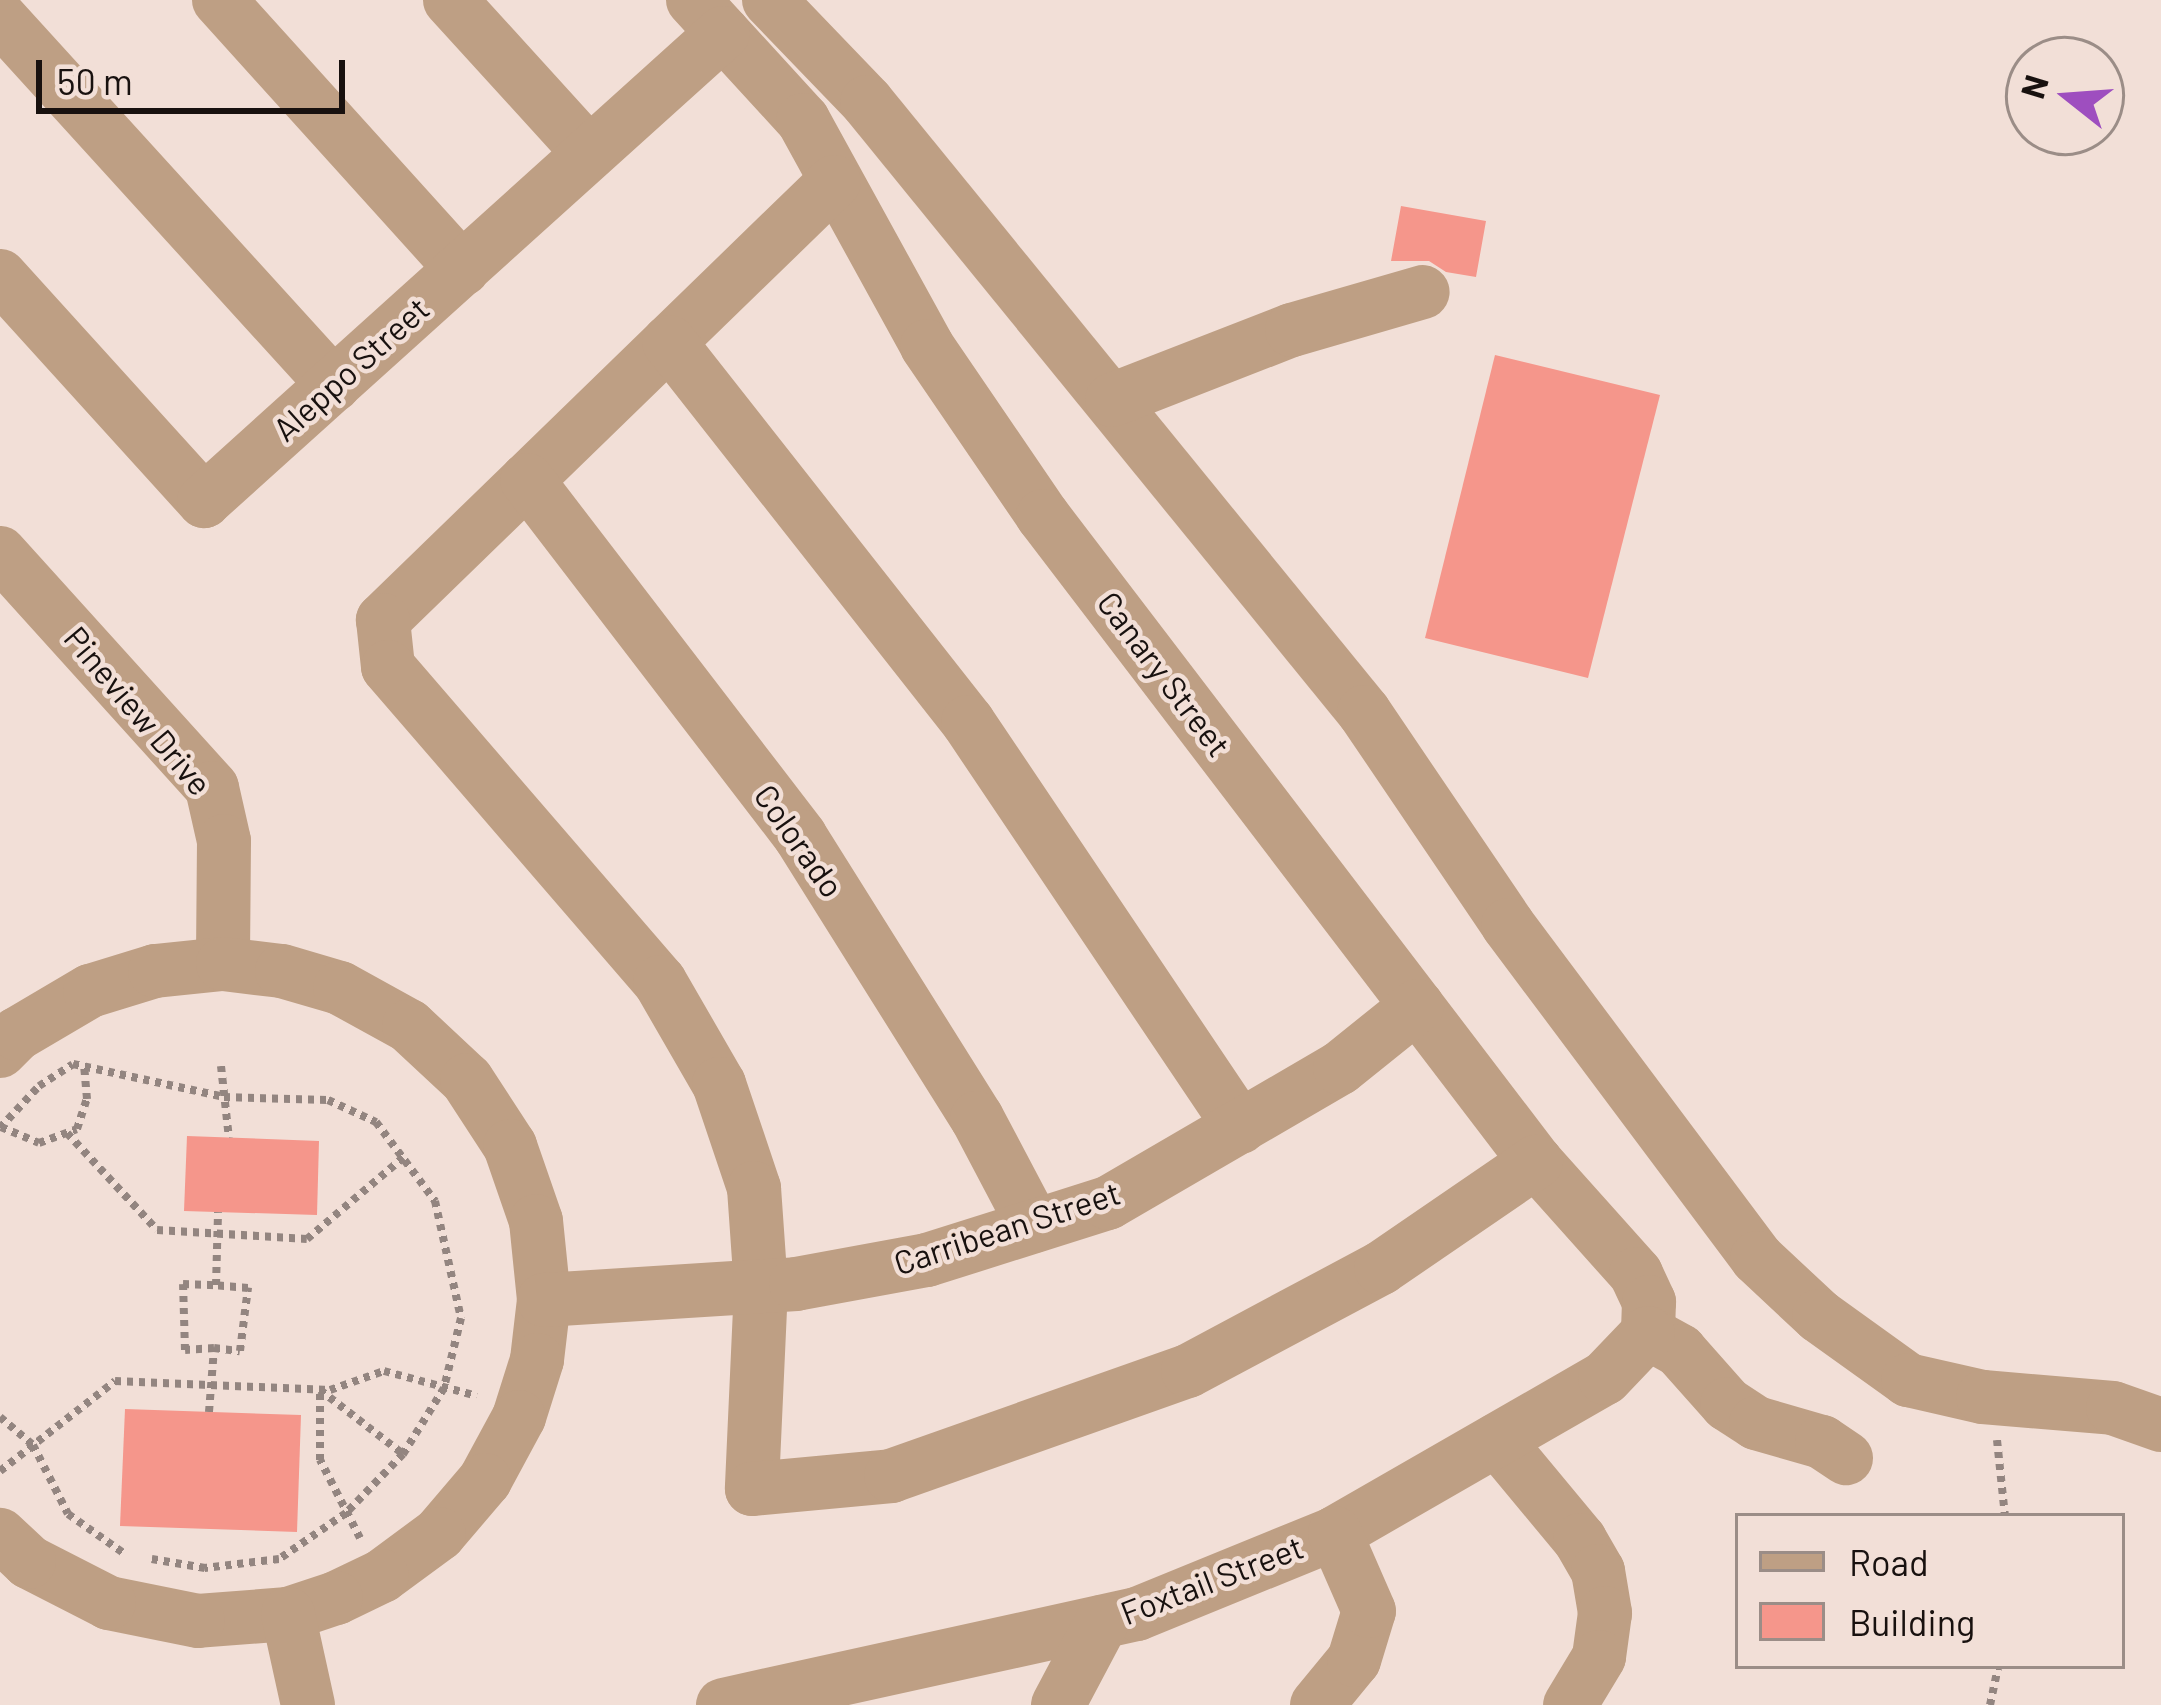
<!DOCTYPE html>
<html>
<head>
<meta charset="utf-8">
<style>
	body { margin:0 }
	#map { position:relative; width:2161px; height:1705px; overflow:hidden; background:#f2dfd7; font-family:Barlow,sans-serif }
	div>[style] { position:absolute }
	.building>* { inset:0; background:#f5968b }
	.path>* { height:8px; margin-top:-4px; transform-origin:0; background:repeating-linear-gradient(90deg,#938580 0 6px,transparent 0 12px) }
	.minor>* { height:54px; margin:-27px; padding:0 27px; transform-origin:27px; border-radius:27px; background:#be9f84 }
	span { translate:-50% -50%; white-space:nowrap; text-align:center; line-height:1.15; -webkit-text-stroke:9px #f2dfd7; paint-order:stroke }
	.street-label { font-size:33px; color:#18110f }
	.legend { position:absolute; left:1735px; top:1513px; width:390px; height:156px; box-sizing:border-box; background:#f2dfd7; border:3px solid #9b8d87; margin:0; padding:15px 21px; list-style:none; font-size:36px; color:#18110f }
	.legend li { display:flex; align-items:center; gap:24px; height:60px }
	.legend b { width:60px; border:3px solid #9b8d87 }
	.north { position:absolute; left:2005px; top:36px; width:120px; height:120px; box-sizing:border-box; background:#f2dfd7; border:3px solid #9b8d87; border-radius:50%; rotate:287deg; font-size:33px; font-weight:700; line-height:48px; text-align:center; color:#18110f }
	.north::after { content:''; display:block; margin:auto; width:42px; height:54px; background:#9e4ebf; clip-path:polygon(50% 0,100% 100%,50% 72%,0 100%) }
	.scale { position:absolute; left:36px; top:60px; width:309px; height:54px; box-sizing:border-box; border:6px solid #18110f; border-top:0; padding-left:15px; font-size:36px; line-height:42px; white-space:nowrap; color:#18110f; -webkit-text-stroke:9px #f2dfd7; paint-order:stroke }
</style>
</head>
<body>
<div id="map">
	<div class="building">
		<div style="clip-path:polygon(1401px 206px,1486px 221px,1476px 277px,1446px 272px,1429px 261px,1391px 261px)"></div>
		<div style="clip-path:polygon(1495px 355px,1660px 395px,1588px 678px,1425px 638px)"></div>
		<div style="clip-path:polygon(187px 1136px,319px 1141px,317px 1215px,184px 1211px)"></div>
		<div style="clip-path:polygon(125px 1409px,301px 1415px,297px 1532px,120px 1526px)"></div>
	</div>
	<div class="path">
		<div style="left:221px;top:1066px;width:72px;rotate:83.7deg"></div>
		<div style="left:1px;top:1127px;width:41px;rotate:22.8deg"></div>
		<div style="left:39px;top:1143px;width:40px;rotate:-20.2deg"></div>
		<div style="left:77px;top:1129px;width:32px;rotate:-72deg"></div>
		<div style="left:87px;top:1099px;width:32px;rotate:-95deg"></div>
		<div style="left:0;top:1128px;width:57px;rotate:-47.1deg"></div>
		<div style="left:39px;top:1086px;width:40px;rotate:-32.9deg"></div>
		<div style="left:73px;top:1064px;width:155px;rotate:12.3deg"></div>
		<div style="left:224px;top:1097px;width:104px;rotate:1.7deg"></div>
		<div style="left:328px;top:1100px;width:53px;rotate:24.6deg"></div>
		<div style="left:376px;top:1122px;width:99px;rotate:53.2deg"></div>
		<div style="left:435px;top:1201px;width:120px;rotate:77.5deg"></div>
		<div style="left:461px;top:1318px;width:72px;rotate:103.7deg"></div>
		<div style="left:444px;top:1388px;width:78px;rotate:121.8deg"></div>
		<div style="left:403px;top:1454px;width:82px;rotate:134deg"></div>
		<div style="left:346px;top:1513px;width:81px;rotate:145.5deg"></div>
		<div style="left:279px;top:1559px;width:75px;rotate:173.1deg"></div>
		<div style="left:205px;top:1568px;width:54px;rotate:-170.4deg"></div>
		<div style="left:67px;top:1133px;width:132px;rotate:47.1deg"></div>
		<div style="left:157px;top:1230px;width:150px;rotate:3.4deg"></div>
		<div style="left:307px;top:1239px;width:126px;rotate:-40.2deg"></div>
		<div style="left:214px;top:1348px;width:26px;rotate:7deg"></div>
		<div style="left:240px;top:1351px;width:64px;rotate:-82.8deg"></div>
		<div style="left:248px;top:1288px;width:32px;rotate:-175deg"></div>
		<div style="left:209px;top:1412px;width:64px;rotate:-85.5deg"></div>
		<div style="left:214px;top:1348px;width:29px;rotate:176deg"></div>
		<div style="left:185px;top:1350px;width:66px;rotate:-91.7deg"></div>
		<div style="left:183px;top:1284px;width:33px;rotate:2deg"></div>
		<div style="left:216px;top:1285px;width:73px;rotate:-88.4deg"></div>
		<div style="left:0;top:1417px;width:43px;rotate:40.3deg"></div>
		<div style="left:33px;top:1445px;width:77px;rotate:63.1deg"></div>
		<div style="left:68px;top:1514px;width:70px;rotate:35.1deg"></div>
		<div style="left:1997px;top:1440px;width:76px;rotate:84deg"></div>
		<div style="left:0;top:1471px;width:146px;rotate:-38deg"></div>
		<div style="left:115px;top:1381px;width:215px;rotate:2.4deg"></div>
		<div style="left:330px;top:1390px;width:57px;rotate:-19.4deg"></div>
		<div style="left:384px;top:1371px;width:96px;rotate:15deg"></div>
		<div style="left:360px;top:1538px;width:88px;rotate:-117.1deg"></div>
		<div style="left:320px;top:1460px;width:70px;rotate:-90deg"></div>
		<div style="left:320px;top:1390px;width:105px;rotate:37.6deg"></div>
		<div style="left:1990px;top:1705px;width:40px;rotate:-78deg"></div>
	</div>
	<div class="minor">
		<div style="left:219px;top:0;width:363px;rotate:47.9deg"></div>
		<div style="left:450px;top:0;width:207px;rotate:47.7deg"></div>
		<div style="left:693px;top:0;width:163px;rotate:47.5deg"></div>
		<div style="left:803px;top:120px;width:258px;rotate:61.2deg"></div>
		<div style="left:927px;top:346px;width:206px;rotate:55.7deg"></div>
		<div style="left:1043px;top:516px;width:813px;rotate:52.65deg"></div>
		<div style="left:1536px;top:1162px;width:150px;rotate:48.2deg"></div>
		<div style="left:1636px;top:1274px;width:31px;rotate:65deg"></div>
		<div style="left:1649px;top:1302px;width:31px;rotate:92deg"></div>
		<div style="left:769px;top:0;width:141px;rotate:46.1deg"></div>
		<div style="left:867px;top:102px;width:787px;rotate:50.83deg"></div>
		<div style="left:1364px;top:712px;width:257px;rotate:55.9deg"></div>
		<div style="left:1508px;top:925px;width:416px;rotate:53.2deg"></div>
		<div style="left:1757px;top:1258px;width:85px;rotate:43.1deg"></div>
		<div style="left:1819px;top:1316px;width:110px;rotate:35.7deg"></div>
		<div style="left:1908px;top:1380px;width:77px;rotate:12.8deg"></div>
		<div style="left:1983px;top:1397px;width:130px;rotate:4.8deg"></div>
		<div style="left:2113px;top:1408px;width:51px;rotate:19.5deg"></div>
		<div style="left:0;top:18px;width:496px;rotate:47.7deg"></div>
		<div style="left:834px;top:182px;width:629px;rotate:135.84deg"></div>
		<div style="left:383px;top:620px;width:47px;rotate:83.9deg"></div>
		<div style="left:388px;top:667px;width:416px;rotate:49.2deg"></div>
		<div style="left:660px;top:982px;width:118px;rotate:60deg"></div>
		<div style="left:719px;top:1084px;width:110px;rotate:71.4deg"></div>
		<div style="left:754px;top:1188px;width:99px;rotate:86deg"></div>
		<div style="left:761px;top:1287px;width:202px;rotate:92.6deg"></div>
		<div style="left:752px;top:1489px;width:140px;rotate:-5.3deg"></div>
		<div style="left:891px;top:1476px;width:315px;rotate:-19.5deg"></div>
		<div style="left:1188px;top:1371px;width:219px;rotate:-28.1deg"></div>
		<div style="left:1381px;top:1268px;width:188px;rotate:-34.4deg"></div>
		<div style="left:0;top:276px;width:304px;rotate:47.8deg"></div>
		<div style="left:204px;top:501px;width:699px;rotate:-42.04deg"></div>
		<div style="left:669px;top:342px;width:484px;rotate:51.8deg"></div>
		<div style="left:968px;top:722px;width:488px;rotate:56.1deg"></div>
		<div style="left:1112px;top:400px;width:193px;rotate:-21.3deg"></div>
		<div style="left:1292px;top:330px;width:136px;rotate:-16.2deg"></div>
		<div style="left:527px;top:480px;width:449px;rotate:52.5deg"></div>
		<div style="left:800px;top:836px;width:333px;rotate:57.9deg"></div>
		<div style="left:977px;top:1118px;width:122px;rotate:62.2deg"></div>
		<div style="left:0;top:553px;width:316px;rotate:47.9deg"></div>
		<div style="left:212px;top:788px;width:54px;rotate:77.2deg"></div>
		<div style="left:224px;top:841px;width:123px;rotate:90.5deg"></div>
		<div style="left:0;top:1051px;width:24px;rotate:-45deg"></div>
		<div style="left:17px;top:1034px;width:85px;rotate:-30.5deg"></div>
		<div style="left:90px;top:991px;width:68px;rotate:-17.1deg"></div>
		<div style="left:155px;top:971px;width:68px;rotate:-5.9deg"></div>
		<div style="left:223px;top:964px;width:59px;rotate:6.8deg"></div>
		<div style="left:282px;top:971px;width:60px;rotate:16.3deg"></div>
		<div style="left:340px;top:988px;width:79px;rotate:28.8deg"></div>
		<div style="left:409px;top:1026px;width:79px;rotate:43deg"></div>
		<div style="left:467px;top:1080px;width:79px;rotate:56.9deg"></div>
		<div style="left:510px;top:1146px;width:79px;rotate:70.9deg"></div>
		<div style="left:536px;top:1221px;width:79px;rotate:84.2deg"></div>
		<div style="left:544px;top:1300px;width:60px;rotate:96.7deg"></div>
		<div style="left:537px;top:1360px;width:60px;rotate:107.5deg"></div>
		<div style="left:519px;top:1417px;width:72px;rotate:118.4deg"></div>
		<div style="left:485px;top:1480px;width:71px;rotate:130.4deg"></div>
		<div style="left:439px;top:1534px;width:71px;rotate:143.6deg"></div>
		<div style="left:382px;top:1576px;width:51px;rotate:154.4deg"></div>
		<div style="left:336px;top:1598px;width:51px;rotate:161.6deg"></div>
		<div style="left:288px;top:1614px;width:90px;rotate:175.6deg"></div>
		<div style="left:198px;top:1621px;width:91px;rotate:-168.6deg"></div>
		<div style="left:109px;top:1603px;width:90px;rotate:-152.9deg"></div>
		<div style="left:29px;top:1562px;width:40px;rotate:-137deg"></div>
		<div style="left:544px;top:1300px;width:253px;rotate:-3.6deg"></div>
		<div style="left:796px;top:1284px;width:133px;rotate:-10.4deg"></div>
		<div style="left:927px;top:1260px;width:190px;rotate:-17.5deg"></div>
		<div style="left:1108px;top:1203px;width:268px;rotate:-30.2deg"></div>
		<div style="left:1340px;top:1068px;width:99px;rotate:-38.8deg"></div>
		<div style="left:1648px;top:1333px;width:37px;rotate:29deg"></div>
		<div style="left:1680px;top:1351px;width:71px;rotate:48.4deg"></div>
		<div style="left:1727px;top:1404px;width:35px;rotate:33deg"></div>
		<div style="left:1756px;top:1423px;width:69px;rotate:16.1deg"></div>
		<div style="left:1822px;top:1442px;width:29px;rotate:34deg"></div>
		<div style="left:1497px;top:1440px;width:130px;rotate:50.3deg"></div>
		<div style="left:1580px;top:1540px;width:36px;rotate:60deg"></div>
		<div style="left:1598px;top:1571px;width:43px;rotate:80.5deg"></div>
		<div style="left:1605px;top:1613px;width:44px;rotate:97.8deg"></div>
		<div style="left:1599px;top:1657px;width:56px;rotate:121.1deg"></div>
		<div style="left:288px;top:1614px;width:93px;rotate:77.6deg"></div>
		<div style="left:723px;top:1705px;width:424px;rotate:-12.4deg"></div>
		<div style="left:1137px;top:1614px;width:214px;rotate:-22.2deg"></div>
		<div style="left:1335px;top:1533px;width:311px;rotate:-29.9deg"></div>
		<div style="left:1605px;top:1378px;width:62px;rotate:-46.3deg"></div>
		<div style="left:1058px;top:1705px;width:94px;rotate:-62.1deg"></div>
		<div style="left:1317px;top:1705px;width:58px;rotate:-50.6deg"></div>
		<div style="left:1354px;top:1660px;width:51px;rotate:-73deg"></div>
		<div style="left:1369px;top:1611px;width:85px;rotate:-113.6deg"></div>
	</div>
	<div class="street-label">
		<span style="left:351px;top:369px;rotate:-42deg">Aleppo Street</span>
		<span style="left:1164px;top:674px;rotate:53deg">Canary Street</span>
		<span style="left:138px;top:711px;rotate:50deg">Pineview Drive</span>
		<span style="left:799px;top:841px;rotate:55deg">Colorado</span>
		<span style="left:1007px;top:1228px;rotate:-18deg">Carribean Street</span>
		<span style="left:1212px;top:1580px;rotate:-21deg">Foxtail Street</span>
	</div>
	<ul class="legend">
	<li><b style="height:15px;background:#be9f84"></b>Road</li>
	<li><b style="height:33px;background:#f5968b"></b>Building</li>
	</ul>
	<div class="north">N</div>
	<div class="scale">50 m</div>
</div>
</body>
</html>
